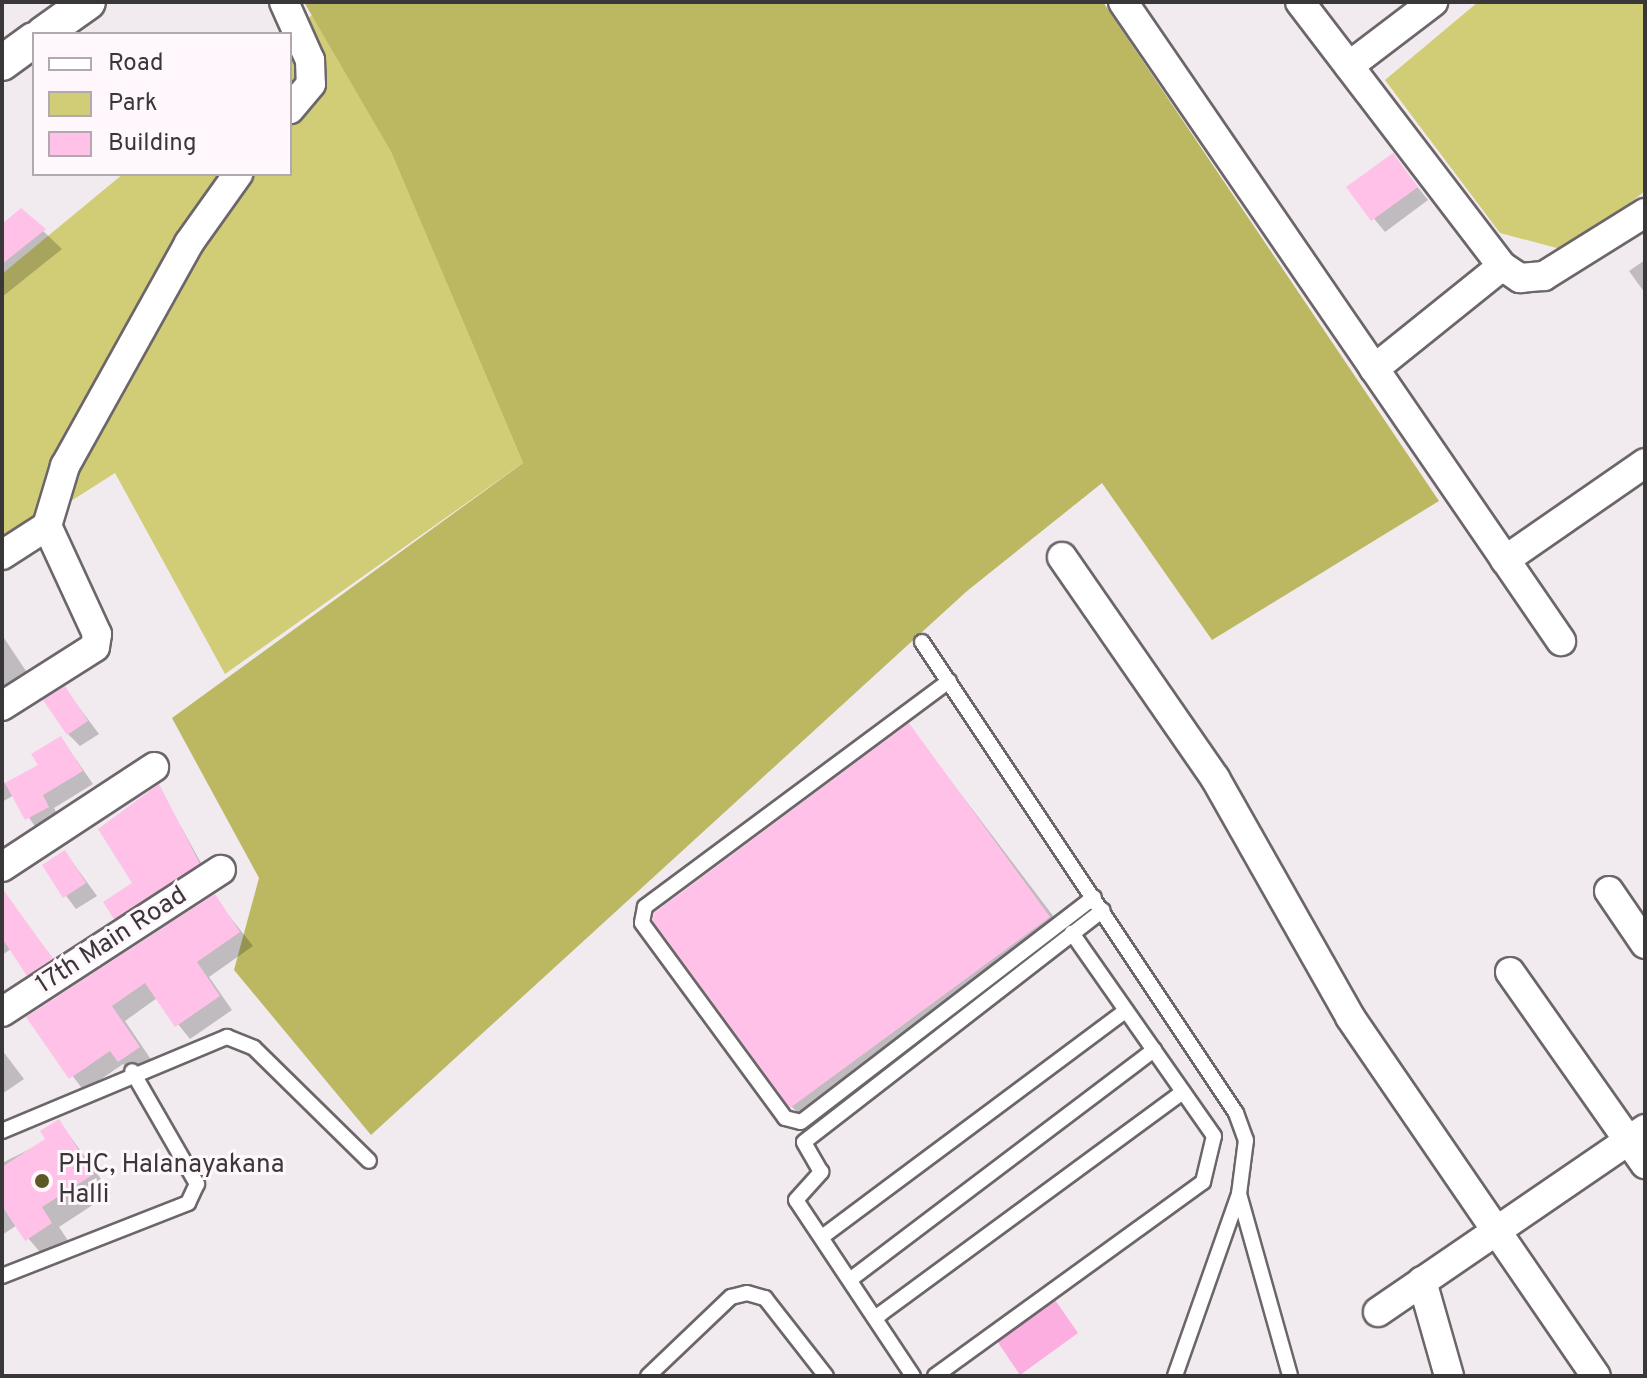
<!DOCTYPE html>
<html>
<head>
<meta charset="utf-8">
<style>
	body { margin:0 }
	#map { position:relative; width:1647px; height:1378px; overflow:hidden; background:#f1eaee; font-family:Overpass,sans-serif }
	div>[style] { position:absolute }
	.green>* { inset:0; background:#d1cd76 }
	.forest>* { inset:0; background:#bcb862 }
	.water>* { inset:0; background:#fbaedf }
	.shadow>* { inset:0; background:#0003 }
	.building>* { inset:0; background:#ffc1e8 }
	.roads { filter:drop-shadow(2px 0 #6c666a) drop-shadow(-2px 0 #6c666a) drop-shadow(0 2px #6c666a) drop-shadow(0 -2px #6c666a) }
	.service>* { height:14px; margin:-7px; padding:0 7px; transform-origin:7px; border-radius:7px; background:#fff }
	.minor>* { height:28px; margin:-14px; padding:0 14px; transform-origin:14px; border-radius:14px; background:#fff }
	.tertiary>* { height:34px; margin:-17px; padding:0 17px; transform-origin:17px; border-radius:17px; background:#fff }
	.dots>* { width:22px; height:22px; translate:-50% -50%; box-sizing:border-box; border:4px solid #fff7fc; border-radius:50% }
	span { translate:-50% -50%; white-space:nowrap; text-align:center; line-height:1.15; -webkit-text-stroke:6px #fff7fc; paint-order:stroke }
	.street-label { font-size:26px; color:#3a3739 }
	.poi-label { font-size:26px; color:#3a3739 }
	.left { translate:0 -50%; text-align:left }
	.frame { position:absolute; inset:0; border:4px solid #3a3739; pointer-events:none }
	.legend { position:absolute; left:32px; top:32px; width:260px; height:144px; box-sizing:border-box; background:#fff7fc; border:2px solid #b0aaae; margin:0; padding:10px 14px; list-style:none; font-size:24px; color:#3a3739 }
	.legend li { display:flex; align-items:center; gap:16px; height:40px }
	.legend b { width:40px; border:2px solid #b0aaae }
</style>
</head>
<body>
<div id="map">
	<div class="green">
		<div style="clip-path:polygon(1478px 2px,1645px 2px,1645px 191px,1568px 251px,1500px 233px,1385px 80px)"></div>
		<div style="clip-path:polygon(312px 15px,391px 152px,523px 463px,225px 674px,115px 473px,2px 545px,2px 274px,123px 174px,290px 174px,290px 34px)"></div>
	</div>
	<div class="forest">
		<div style="clip-path:polygon(304px 2px,1103px 2px,1439px 501px,1212px 640px,1102px 483px,967px 591px,371px 1135px,234px 970px,259px 878px,172px 718px,523px 463px,391px 152px)"></div>
	</div>
	<div class="water">
		<div style="clip-path:polygon(1055px 1300px,1078px 1333px,1020px 1375px,997px 1341px)"></div>
	</div>
	<div class="shadow">
		<div style="clip-path:polygon(1392px 155px,1428px 200px,1385px 232px,1349px 188px)"></div>
		<div style="clip-path:polygon(21px 210px,62px 249px,2px 297px,2px 226px)"></div>
		<div style="clip-path:polygon(1645px 260px,1645px 293px,1629px 271px)"></div>
		<div style="clip-path:polygon(2px 635px,30px 677px,2px 693px)"></div>
		<div style="clip-path:polygon(65px 689px,99px 734px,80px 746px,68px 734px)"></div>
		<div style="clip-path:polygon(909px 726px,1073px 942px,816px 1131px,791px 1106px)"></div>
		<div style="clip-path:polygon(61px 738px,93px 784px,54px 808px,60px 819px,38px 831px,14px 795px,2px 802px,2px 779px,6px 785px,41px 766px)"></div>
		<div style="clip-path:polygon(159px 787px,206px 872px,123px 926px,116px 918px,135px 884px)"></div>
		<div style="clip-path:polygon(65px 852px,97px 896px,76px 909px,44px 866px)"></div>
		<div style="clip-path:polygon(2px 891px,63px 972px,40px 987px,11px 949px,2px 955px)"></div>
		<div style="clip-path:polygon(214px 897px,253px 946px,209px 977px,232px 1010px,190px 1039px,157px 998px,125px 1021px,152px 1061px,133px 1074px,123px 1064px,84px 1091px,33px 1023px)"></div>
		<div style="clip-path:polygon(2px 1050px,24px 1079px,2px 1094px)"></div>
		<div style="clip-path:polygon(59px 1121px,111px 1193px,59px 1227px,69px 1242px,45px 1258px,17px 1225px,2px 1235px,2px 1163px,48px 1140px)"></div>
	</div>
	<div class="building">
		<div style="clip-path:polygon(1393px 153px,1418px 187px,1371px 221px,1346px 187px)"></div>
		<div style="clip-path:polygon(21px 208px,46px 229px,2px 264px,2px 224px)"></div>
		<div style="clip-path:polygon(65px 686px,88px 721px,67px 735px,43px 700px)"></div>
		<div style="clip-path:polygon(909px 723px,1050px 917px,790px 1108px,653px 921px,654px 913px)"></div>
		<div style="clip-path:polygon(61px 736px,83px 771px,43px 795px,49px 807px,25px 820px,5px 783px,38px 765px,31px 754px)"></div>
		<div style="clip-path:polygon(159px 784px,200px 864px,114px 919px,103px 902px,132px 883px,98px 829px)"></div>
		<div style="clip-path:polygon(65px 850px,86px 883px,63px 898px,42px 865px)"></div>
		<div style="clip-path:polygon(2px 888px,53px 959px,27px 976px,2px 938px)"></div>
		<div style="clip-path:polygon(215px 894px,240px 932px,197px 962px,220px 996px,175px 1027px,145px 983px,112px 1006px,140px 1047px,118px 1062px,110px 1051px,69px 1079px,26px 1017px)"></div>
		<div style="clip-path:polygon(59px 1119px,94px 1174px,42px 1207px,52px 1223px,25px 1241px,2px 1206px,2px 1167px,45px 1139px,40px 1131px)"></div>
	</div>
	<div class="roads">
		<div class="service">
			<div style="left:922px;top:642px;width:566px;rotate:56.31deg"></div>
			<div style="left:1236px;top:1113px;width:29px;rotate:70deg"></div>
			<div style="left:1246px;top:1140px;width:54px;rotate:97.4deg"></div>
			<div style="left:1239px;top:1194px;width:193px;rotate:109.4deg"></div>
			<div style="left:949px;top:681px;width:379px;rotate:143.4deg"></div>
			<div style="left:645px;top:907px;width:16px;rotate:101deg"></div>
			<div style="left:642px;top:923px;width:242px;rotate:53.7deg"></div>
			<div style="left:785px;top:1118px;width:16px;rotate:14deg"></div>
			<div style="left:801px;top:1122px;width:369px;rotate:-37.5deg"></div>
			<div style="left:2px;top:1131px;width:244px;rotate:-22.7deg"></div>
			<div style="left:227px;top:1037px;width:29px;rotate:22deg"></div>
			<div style="left:254px;top:1048px;width:161px;rotate:44.5deg"></div>
			<div style="left:1239px;top:1194px;width:189px;rotate:74.3deg"></div>
			<div style="left:822px;top:1237px;width:379px;rotate:-36.7deg"></div>
			<div style="left:2px;top:1276px;width:200px;rotate:-21.4deg"></div>
			<div style="left:188px;top:1203px;width:21px;rotate:-65deg"></div>
			<div style="left:197px;top:1184px;width:130px;rotate:-119.9deg"></div>
			<div style="left:851px;top:1279px;width:380px;rotate:-37.1deg"></div>
			<div style="left:875px;top:1318px;width:382px;rotate:-36.3deg"></div>
			<div style="left:648px;top:1376px;width:115px;rotate:-43.6deg"></div>
			<div style="left:731px;top:1297px;width:16px;rotate:-14deg"></div>
			<div style="left:747px;top:1293px;width:19px;rotate:16deg"></div>
			<div style="left:765px;top:1298px;width:99px;rotate:52deg"></div>
			<div style="left:913px;top:1376px;width:211px;rotate:-123.6deg"></div>
			<div style="left:796px;top:1200px;width:38px;rotate:-48deg"></div>
			<div style="left:821px;top:1172px;width:34px;rotate:-120deg"></div>
			<div style="left:804px;top:1142px;width:378px;rotate:-37.8deg"></div>
			<div style="left:935px;top:1376px;width:331px;rotate:-35.9deg"></div>
			<div style="left:1203px;top:1182px;width:47px;rotate:-76.6deg"></div>
			<div style="left:1214px;top:1136px;width:248px;rotate:-125deg"></div>
		</div>
		<div class="minor">
			<div style="left:284px;top:2px;width:64px;rotate:65.9deg"></div>
			<div style="left:310px;top:60px;width:24px;rotate:88deg"></div>
			<div style="left:311px;top:84px;width:33px;rotate:130deg"></div>
			<div style="left:1123px;top:2px;width:775px;rotate:55.57deg"></div>
			<div style="left:1300px;top:2px;width:332px;rotate:52.6deg"></div>
			<div style="left:1502px;top:266px;width:22px;rotate:34deg"></div>
			<div style="left:1520px;top:278px;width:24px;rotate:-5deg"></div>
			<div style="left:1544px;top:276px;width:119px;rotate:-32deg"></div>
			<div style="left:1349px;top:66px;width:106px;rotate:-37.3deg"></div>
			<div style="left:1374px;top:369px;width:164px;rotate:-38.8deg"></div>
			<div style="left:2px;top:555px;width:54px;rotate:-32.8deg"></div>
			<div style="left:1062px;top:557px;width:269px;rotate:55.3deg"></div>
			<div style="left:1215px;top:778px;width:274px;rotate:60.5deg"></div>
			<div style="left:1350px;top:1017px;width:435px;rotate:55.6deg"></div>
			<div style="left:1505px;top:560px;width:170px;rotate:-34.7deg"></div>
			<div style="left:2px;top:706px;width:110px;rotate:-32.4deg"></div>
			<div style="left:95px;top:647px;width:13px;rotate:-81deg"></div>
			<div style="left:97px;top:634px;width:119px;rotate:-114.8deg"></div>
			<div style="left:47px;top:526px;width:63px;rotate:-73.3deg"></div>
			<div style="left:65px;top:466px;width:255px;rotate:-60.9deg"></div>
			<div style="left:189px;top:243px;width:85px;rotate:-54.6deg"></div>
			<div style="left:2px;top:867px;width:182px;rotate:-33.3deg"></div>
			<div style="left:1609px;top:891px;width:64px;rotate:55.8deg"></div>
			<div style="left:1510px;top:972px;width:235px;rotate:54.9deg"></div>
			<div style="left:2px;top:1012px;width:261px;rotate:-33deg"></div>
			<div style="left:1422px;top:1281px;width:99px;rotate:74.1deg"></div>
			<div style="left:1378px;top:1312px;width:324px;rotate:-34.4deg"></div>
		</div>
		<div class="tertiary">
			<div style="left:43px;top:34px;width:55px;rotate:-35.4deg"></div>
			<div style="left:2px;top:63px;width:39px;rotate:-36deg"></div>
		</div>
	</div>
	<div class="dots">
		<div style="left:42px;top:1181px;background:#5c5926"></div>
	</div>
	<div class="street-label">
		<span style="left:112px;top:941px;rotate:-33deg">17th Main Road</span>
	</div>
	<div class="poi-label">
		<span class="left" style="left:58px;top:1181px">PHC, Halanayakana<br>Halli</span>
	</div>
	<div class="frame"></div>
	<ul class="legend">
	<li><b style="height:10px;background:#fff"></b>Road</li>
	<li><b style="height:22px;background:#d1cd76"></b>Park</li>
	<li><b style="height:22px;background:#ffc1e8"></b>Building</li>
	</ul>
</div>
</body>
</html>
